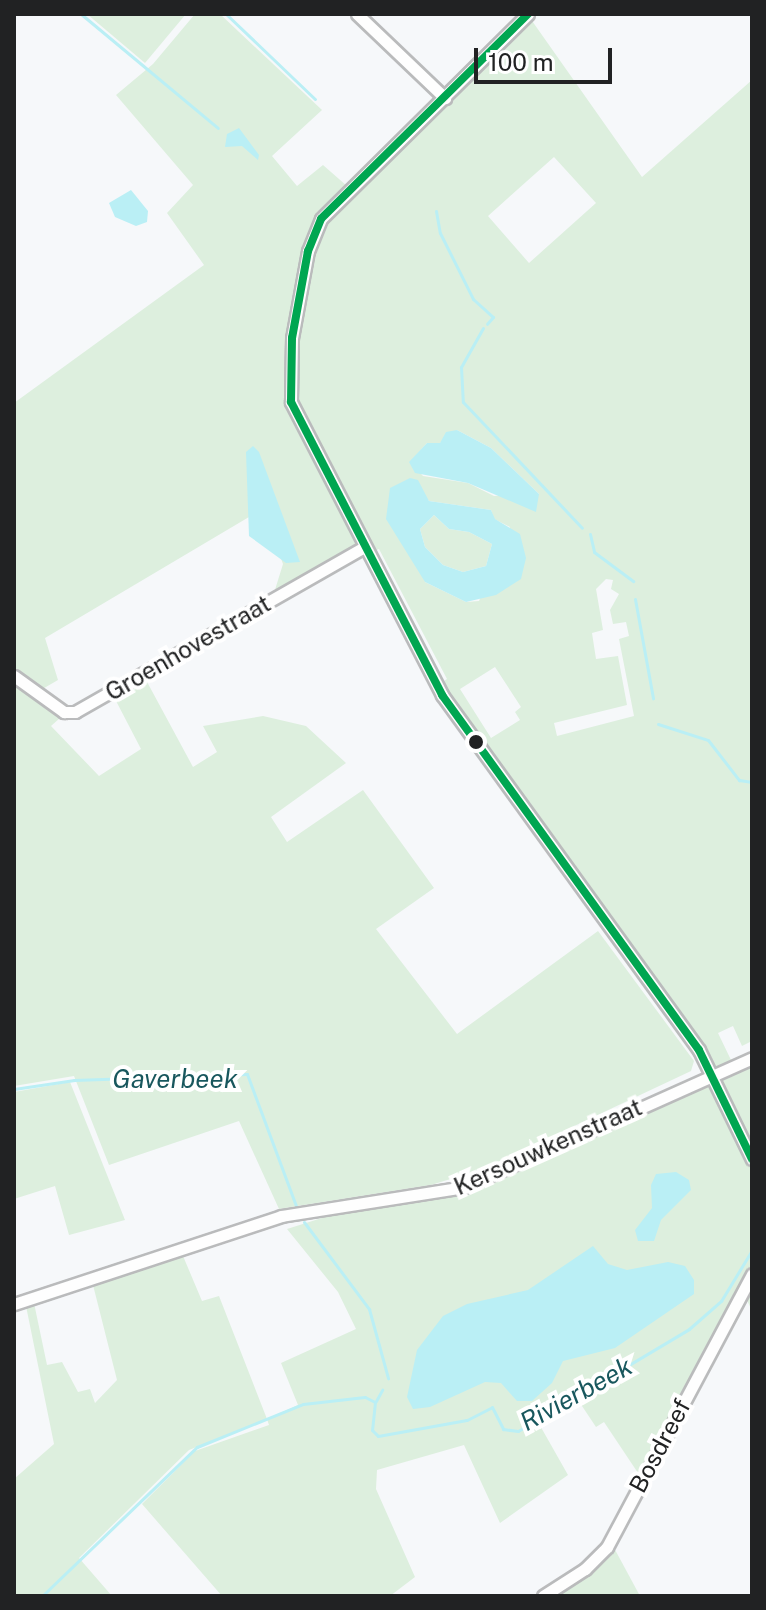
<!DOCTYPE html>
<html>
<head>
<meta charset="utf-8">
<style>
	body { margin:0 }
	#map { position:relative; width:766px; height:1610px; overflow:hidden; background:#f6f8fa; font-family:"Public Sans",sans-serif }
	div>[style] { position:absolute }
	.green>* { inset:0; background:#ddefde }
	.water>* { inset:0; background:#baeff5 }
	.stream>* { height:3px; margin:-1.5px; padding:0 1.5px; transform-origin:1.5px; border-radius:1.5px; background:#baeff5 }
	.roads { filter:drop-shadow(2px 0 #babbbc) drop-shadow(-2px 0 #babbbc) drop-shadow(0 2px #babbbc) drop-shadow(0 -2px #babbbc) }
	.street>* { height:11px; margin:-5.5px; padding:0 5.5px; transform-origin:5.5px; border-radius:5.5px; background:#fefefe }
	.bus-1>* { height:8px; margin:-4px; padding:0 4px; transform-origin:4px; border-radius:4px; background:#00a651 }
	.dots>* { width:22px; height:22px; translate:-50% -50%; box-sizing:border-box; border:4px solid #fff; border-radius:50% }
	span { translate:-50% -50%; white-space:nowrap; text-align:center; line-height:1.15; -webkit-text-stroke:8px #fff; paint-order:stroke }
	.street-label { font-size:24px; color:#212223 }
	.water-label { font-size:26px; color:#18575d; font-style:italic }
	.frame { position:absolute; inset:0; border:16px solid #212223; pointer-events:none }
	.scale { position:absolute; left:474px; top:48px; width:138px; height:36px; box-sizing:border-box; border:4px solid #212223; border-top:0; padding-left:10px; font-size:24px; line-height:28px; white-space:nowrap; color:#212223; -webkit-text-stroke:6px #fff; paint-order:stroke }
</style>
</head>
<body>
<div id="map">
	<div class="green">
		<div style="clip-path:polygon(87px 14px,186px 14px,145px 63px)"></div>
		<div style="clip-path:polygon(evenodd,195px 14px,220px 14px,322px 110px,272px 156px,297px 186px,323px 165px,347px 186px,530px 18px,642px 177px,752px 80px,752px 1041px,742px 1046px,733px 1026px,718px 1033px,731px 1060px,752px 1051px,752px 1311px,740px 1285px,640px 1476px,604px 1422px,596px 1427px,576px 1397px,538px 1422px,568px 1475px,500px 1523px,464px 1445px,377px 1470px,376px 1489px,415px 1577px,390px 1596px,222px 1596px,142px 1504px,195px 1451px,269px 1425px,267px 1419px,189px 1450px,79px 1558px,112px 1596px,14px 1596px,14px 1479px,54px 1444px,26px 1306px,34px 1303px,47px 1365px,62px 1362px,78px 1392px,90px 1389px,95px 1403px,117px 1380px,93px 1285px,183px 1256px,202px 1301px,219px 1296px,267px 1419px,298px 1405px,281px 1363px,356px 1329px,338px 1292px,287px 1229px,325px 1217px,466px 1192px,717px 1076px,446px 692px,441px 683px,447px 679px,379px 549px,372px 552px,366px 542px,274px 593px,283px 564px,272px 534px,249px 517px,45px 638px,58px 680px,39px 691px,14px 670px,14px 403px,204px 265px,167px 213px,193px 185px,116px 95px,153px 64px,195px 14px,554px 157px,596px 203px,529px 263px,488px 216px,554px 157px,195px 14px,457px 430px,491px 448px,539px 494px,494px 496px,468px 483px,423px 476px,410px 462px,427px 443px,440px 443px,457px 430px,195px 14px,410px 478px,429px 501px,491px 510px,494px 519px,510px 527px,479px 601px,466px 602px,425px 582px,410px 478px,195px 14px,606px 579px,613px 580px,611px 589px,619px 594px,610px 610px,613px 624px,626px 622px,629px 636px,619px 639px,634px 716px,557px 736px,554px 723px,627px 705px,618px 656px,596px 659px,592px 633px,603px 630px,596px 589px,606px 579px,195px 14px,495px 667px,521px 707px,515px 712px,520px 720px,491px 738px,460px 689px,495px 667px)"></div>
		<div style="clip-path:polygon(434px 515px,449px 529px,469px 532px,492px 544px,486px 566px,463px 572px,443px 565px,425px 547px,420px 529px)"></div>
		<div style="clip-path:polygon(146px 680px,193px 767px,217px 752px,203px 726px,263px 716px,306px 726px,346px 763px,271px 817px,287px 842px,363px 790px,434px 888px,376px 929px,457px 1034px,598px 931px,694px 1061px,691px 1071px,483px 1169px,431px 1185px,279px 1209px,239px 1121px,109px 1165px,74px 1076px,14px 1086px,14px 682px,60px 718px,51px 726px,99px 776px,141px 749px,115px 699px)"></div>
		<div style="clip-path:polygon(70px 1082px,125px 1220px,69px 1235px,55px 1186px,14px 1199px,14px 1092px)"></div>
		<div style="clip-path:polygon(613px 1546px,640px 1596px,548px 1596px)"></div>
	</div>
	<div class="water">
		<div style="clip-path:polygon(239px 128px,259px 155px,258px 160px,242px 146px,225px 147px,227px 134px)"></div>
		<div style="clip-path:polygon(131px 190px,148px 211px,147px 222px,136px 226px,115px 217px,109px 203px)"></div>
		<div style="clip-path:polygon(457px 430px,491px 448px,539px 494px,536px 512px,468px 483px,415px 473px,409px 462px,427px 443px,440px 443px,446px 432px)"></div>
		<div style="clip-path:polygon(253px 446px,259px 452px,300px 562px,286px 563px,249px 536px,246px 452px)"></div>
		<div style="clip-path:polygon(evenodd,410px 478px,418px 480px,429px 501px,491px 510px,495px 519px,520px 534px,526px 558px,521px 579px,496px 595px,466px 602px,425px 582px,386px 519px,390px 488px,410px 478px,434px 515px,449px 529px,469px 532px,492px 544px,486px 566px,463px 572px,443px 565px,425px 547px,420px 529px,434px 515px)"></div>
		<div style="clip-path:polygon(676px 1172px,689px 1180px,691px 1190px,661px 1220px,654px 1241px,638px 1241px,635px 1230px,652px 1208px,651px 1185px,656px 1174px)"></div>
		<div style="clip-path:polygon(593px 1246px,608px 1264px,627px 1270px,668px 1262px,685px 1266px,694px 1280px,694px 1294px,615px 1348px,563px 1361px,552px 1383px,532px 1401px,517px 1401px,501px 1383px,485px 1382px,430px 1407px,413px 1409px,407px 1397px,417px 1350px,443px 1316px,467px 1304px,528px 1290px)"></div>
	</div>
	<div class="stream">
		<div style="left:81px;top:14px;width:178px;rotate:39.8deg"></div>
		<div style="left:226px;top:14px;width:123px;rotate:43.7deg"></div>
		<div style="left:436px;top:211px;width:22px;rotate:80deg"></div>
		<div style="left:440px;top:233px;width:74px;rotate:63.4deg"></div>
		<div style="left:473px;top:299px;width:27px;rotate:42deg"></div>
		<div style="left:493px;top:317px;width:9px;rotate:131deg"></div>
		<div style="left:483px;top:328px;width:45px;rotate:119.4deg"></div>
		<div style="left:461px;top:367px;width:35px;rotate:87deg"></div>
		<div style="left:463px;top:402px;width:173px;rotate:46.6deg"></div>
		<div style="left:590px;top:534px;width:18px;rotate:77deg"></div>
		<div style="left:594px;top:552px;width:49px;rotate:36.6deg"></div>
		<div style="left:635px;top:599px;width:101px;rotate:79.7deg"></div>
		<div style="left:658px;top:724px;width:52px;rotate:17.7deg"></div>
		<div style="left:708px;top:740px;width:51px;rotate:52.2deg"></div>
		<div style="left:739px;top:780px;width:13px;rotate:9deg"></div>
		<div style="left:14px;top:1089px;width:61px;rotate:-8.5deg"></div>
		<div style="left:74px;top:1080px;width:173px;rotate:-2deg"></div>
		<div style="left:247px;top:1074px;width:141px;rotate:69.6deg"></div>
		<div style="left:304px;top:1222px;width:109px;rotate:53.2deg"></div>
		<div style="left:369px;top:1309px;width:72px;rotate:74.6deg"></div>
		<div style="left:376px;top:1401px;width:13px;rotate:-61deg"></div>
		<div style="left:42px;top:1596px;width:215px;rotate:-43.9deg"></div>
		<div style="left:197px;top:1447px;width:114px;rotate:-22.1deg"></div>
		<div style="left:303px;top:1404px;width:62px;rotate:-6.4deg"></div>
		<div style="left:365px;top:1397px;width:11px;rotate:27deg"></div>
		<div style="left:375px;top:1402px;width:28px;rotate:96deg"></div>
		<div style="left:372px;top:1430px;width:8px;rotate:45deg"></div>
		<div style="left:378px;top:1436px;width:90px;rotate:-10.2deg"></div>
		<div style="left:467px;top:1420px;width:28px;rotate:-27deg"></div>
		<div style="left:492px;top:1407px;width:25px;rotate:63deg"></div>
		<div style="left:503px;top:1429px;width:15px;rotate:8deg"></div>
		<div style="left:518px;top:1431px;width:199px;rotate:-30.8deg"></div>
		<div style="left:689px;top:1329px;width:43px;rotate:-41.2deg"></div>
		<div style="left:721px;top:1301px;width:60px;rotate:-58.7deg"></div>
	</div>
	<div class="roads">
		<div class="street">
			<div style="left:357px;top:14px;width:122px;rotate:43.7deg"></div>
			<div style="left:528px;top:14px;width:291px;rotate:135.3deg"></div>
			<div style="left:321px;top:219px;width:35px;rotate:112deg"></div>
			<div style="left:308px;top:251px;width:88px;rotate:100.4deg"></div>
			<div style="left:292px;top:338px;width:64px;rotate:90.9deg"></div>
			<div style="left:291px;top:402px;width:330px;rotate:62.7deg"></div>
			<div style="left:442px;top:695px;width:438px;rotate:54.1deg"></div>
			<div style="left:699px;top:1050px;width:121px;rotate:64.1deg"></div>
			<div style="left:14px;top:676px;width:62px;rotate:35.8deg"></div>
			<div style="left:64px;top:712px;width:11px"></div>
			<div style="left:75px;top:712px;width:333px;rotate:-29.7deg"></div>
			<div style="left:14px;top:1304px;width:281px;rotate:-18.2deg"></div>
			<div style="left:281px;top:1216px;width:185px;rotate:-9deg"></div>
			<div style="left:464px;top:1187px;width:316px;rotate:-24.1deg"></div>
			<div style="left:543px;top:1596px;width:50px;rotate:-32.7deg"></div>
			<div style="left:585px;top:1569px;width:31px;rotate:-45deg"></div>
			<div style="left:607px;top:1547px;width:309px;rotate:-62deg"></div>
		</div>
	</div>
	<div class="bus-1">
		<div style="left:528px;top:14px;width:291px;rotate:135.3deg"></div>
		<div style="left:321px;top:219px;width:35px;rotate:112deg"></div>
		<div style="left:308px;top:251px;width:88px;rotate:100.4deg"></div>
		<div style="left:292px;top:338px;width:64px;rotate:90.9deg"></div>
		<div style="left:291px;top:402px;width:330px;rotate:62.7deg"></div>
		<div style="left:442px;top:695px;width:438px;rotate:54.1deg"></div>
		<div style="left:699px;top:1050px;width:121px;rotate:64.1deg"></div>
	</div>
	<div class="dots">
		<div style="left:476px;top:742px;background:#212223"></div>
	</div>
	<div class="street-label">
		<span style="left:188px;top:648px;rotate:-30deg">Groenhovestraat</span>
		<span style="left:548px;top:1147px;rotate:-24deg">Kersouwkenstraat</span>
		<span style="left:660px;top:1446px;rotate:-62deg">Bosdreef</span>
	</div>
	<div class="water-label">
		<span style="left:175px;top:1079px">Gaverbeek</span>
		<span style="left:576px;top:1394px;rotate:-29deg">Rivierbeek</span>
	</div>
	<div class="frame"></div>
	<div class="scale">100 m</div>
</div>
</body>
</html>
